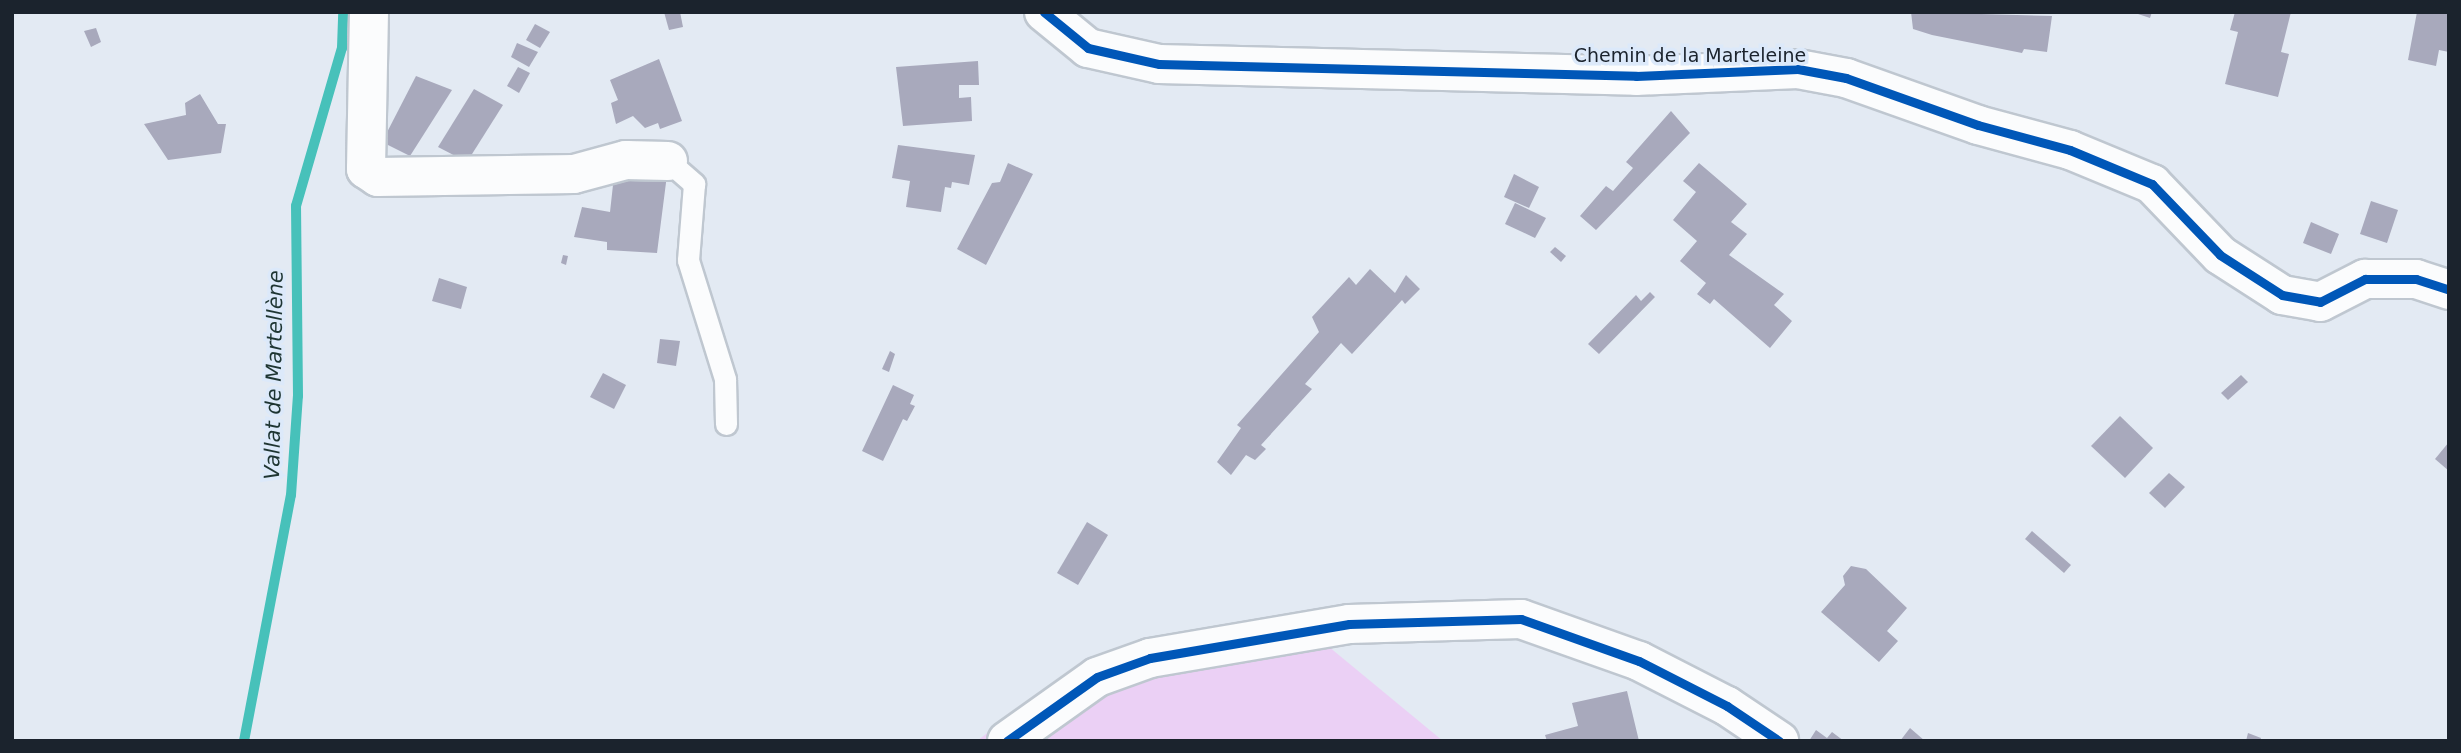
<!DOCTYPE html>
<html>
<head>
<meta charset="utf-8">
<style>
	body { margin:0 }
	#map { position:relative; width:2461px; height:753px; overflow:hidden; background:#e3eaf3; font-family:"DejaVu Sans",sans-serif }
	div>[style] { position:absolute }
	.green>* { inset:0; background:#ebd0f5 }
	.stream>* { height:10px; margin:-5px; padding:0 5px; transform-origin:5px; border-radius:5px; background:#47c1ba }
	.building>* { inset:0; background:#a8a9bc }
	.roads { filter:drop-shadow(2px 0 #bfc7d0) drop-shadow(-2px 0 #bfc7d0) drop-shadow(0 2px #bfc7d0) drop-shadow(0 -2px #bfc7d0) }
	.lane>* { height:21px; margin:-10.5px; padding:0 10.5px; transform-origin:10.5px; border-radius:10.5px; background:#fbfcfd }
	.street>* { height:38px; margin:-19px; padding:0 19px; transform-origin:19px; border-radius:19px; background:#fbfcfd }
	.cycleway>* { height:9px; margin:-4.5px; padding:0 4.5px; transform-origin:4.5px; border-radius:4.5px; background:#0057b8 }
	span { translate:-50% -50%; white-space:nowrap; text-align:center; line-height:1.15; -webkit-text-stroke:7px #dce9fa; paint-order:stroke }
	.street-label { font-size:19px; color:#1b232d }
	.water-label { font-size:21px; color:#1e3532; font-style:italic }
	.frame { position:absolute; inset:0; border:14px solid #1b232d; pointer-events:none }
</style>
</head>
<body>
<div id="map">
	<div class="green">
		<div style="clip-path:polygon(1294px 618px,1443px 741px,977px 741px,1010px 715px)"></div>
	</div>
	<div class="stream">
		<div style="left:244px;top:741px;width:250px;rotate:-79.2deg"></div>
		<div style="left:291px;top:495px;width:99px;rotate:-86deg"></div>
		<div style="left:298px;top:396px;width:190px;rotate:-90.6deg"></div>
		<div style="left:296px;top:206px;width:165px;rotate:-73.8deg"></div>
		<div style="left:342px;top:48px;width:36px;rotate:-88deg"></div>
	</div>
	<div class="building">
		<div style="clip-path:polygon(664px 12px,680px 12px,683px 27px,669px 30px)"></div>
		<div style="clip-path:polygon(1911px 12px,2052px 16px,2047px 52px,2024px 49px,2022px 53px,1932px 35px,1913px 29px)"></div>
		<div style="clip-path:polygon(2132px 12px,2152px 12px,2150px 18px)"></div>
		<div style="clip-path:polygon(2235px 12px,2291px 12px,2281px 52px,2289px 54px,2278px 97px,2225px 84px,2238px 32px,2230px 30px)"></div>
		<div style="clip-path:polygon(2417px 12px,2449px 12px,2449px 52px,2439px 50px,2436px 66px,2408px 60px)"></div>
		<div style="clip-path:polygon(535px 24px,550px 32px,540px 48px,526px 40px)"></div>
		<div style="clip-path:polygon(96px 28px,101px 42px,91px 47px,84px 31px)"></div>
		<div style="clip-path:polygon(517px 43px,538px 52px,529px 67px,511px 57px)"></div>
		<div style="clip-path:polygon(659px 59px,682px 121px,660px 129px,658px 123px,645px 128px,633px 116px,616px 124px,611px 103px,618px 100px,610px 80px)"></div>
		<div style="clip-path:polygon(978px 61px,979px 85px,959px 85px,959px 98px,971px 97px,972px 121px,903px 126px,896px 67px)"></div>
		<div style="clip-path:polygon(518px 67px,530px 73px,519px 93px,507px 86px)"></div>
		<div style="clip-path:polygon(416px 76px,452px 90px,410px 156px,382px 142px)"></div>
		<div style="clip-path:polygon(474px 89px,503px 105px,467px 162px,438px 147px)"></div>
		<div style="clip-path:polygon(200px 94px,218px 124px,226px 124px,221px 153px,168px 160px,144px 124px,186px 115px,185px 103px)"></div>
		<div style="clip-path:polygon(1671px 111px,1690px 133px,1596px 230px,1580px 216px,1606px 186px,1613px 191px,1633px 168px,1626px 162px)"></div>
		<div style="clip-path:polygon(898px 145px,975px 155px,969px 185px,952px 182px,951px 188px,945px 187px,941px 212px,906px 207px,910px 181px,892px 178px)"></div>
		<div style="clip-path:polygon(1008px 163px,1033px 174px,986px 265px,957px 249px,992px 183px,1000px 182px)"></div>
		<div style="clip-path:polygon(1699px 163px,1747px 204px,1731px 222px,1747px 234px,1729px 255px,1784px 294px,1774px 305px,1792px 321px,1770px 348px,1714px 299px,1710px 304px,1697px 294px,1706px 283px,1680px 261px,1697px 241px,1673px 220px,1696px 192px,1683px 181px)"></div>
		<div style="clip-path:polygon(615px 167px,668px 167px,657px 253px,607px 250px,607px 242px,574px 237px,582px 207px,610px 212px)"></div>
		<div style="clip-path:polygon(1514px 174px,1539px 187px,1529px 208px,1504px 197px)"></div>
		<div style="clip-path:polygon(2371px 201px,2398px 210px,2387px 243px,2360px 234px)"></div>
		<div style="clip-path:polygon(1515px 203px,1546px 218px,1535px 238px,1505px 224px)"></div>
		<div style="clip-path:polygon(2311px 222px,2339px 234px,2331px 254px,2303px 243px)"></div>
		<div style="clip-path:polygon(1555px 247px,1566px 256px,1561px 262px,1550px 252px)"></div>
		<div style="clip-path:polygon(563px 255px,568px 256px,566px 265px,561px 263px)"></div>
		<div style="clip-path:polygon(1370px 269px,1395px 293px,1406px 275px,1420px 289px,1405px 304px,1402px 300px,1352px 354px,1341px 343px,1305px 384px,1312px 389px,1261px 445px,1266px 449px,1255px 460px,1246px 455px,1231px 475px,1217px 462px,1241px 428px,1237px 425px,1319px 332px,1312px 317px,1349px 277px,1356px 285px)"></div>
		<div style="clip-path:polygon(439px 278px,467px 287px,461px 309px,432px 301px)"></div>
		<div style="clip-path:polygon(1650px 292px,1655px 297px,1599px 354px,1588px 344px,1636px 295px,1641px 301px)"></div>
		<div style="clip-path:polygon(660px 339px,680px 341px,676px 366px,657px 363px)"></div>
		<div style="clip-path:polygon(890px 351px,895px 354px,889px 372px,882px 369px)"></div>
		<div style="clip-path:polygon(603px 373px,626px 385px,614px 409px,590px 397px)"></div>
		<div style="clip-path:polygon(2241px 375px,2248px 382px,2228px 400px,2221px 393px)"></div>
		<div style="clip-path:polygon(893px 385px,914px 395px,910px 404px,915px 406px,907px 421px,903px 419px,883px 461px,862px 451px)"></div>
		<div style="clip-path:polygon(2120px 416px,2153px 448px,2125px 478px,2091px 446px)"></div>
		<div style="clip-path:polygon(2449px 442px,2449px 471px,2435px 459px)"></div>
		<div style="clip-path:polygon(2169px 473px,2185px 487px,2165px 508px,2149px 493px)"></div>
		<div style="clip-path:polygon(1087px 522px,1108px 535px,1078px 585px,1057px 573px)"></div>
		<div style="clip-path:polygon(2032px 531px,2071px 565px,2064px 573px,2025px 539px)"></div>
		<div style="clip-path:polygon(1851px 566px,1866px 569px,1907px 608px,1887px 631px,1898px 641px,1879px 662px,1821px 612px,1845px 585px,1843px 576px)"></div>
		<div style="clip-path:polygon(1627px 691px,1639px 741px,1547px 741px,1545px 735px,1578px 726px,1572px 703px)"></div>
		<div style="clip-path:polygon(1910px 728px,1925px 741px,1900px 741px)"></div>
		<div style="clip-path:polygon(1816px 730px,1827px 738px,1832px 732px,1844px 741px,1809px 741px)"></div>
		<div style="clip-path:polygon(2248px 733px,2261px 738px,2260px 741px,2246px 741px)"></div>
	</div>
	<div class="roads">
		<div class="lane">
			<div style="left:668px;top:161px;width:35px;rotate:41deg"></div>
			<div style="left:694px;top:184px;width:76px;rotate:94.5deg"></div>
			<div style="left:688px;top:260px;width:125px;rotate:72.7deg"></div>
			<div style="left:725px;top:379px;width:45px;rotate:88.7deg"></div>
		</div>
		<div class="street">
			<div style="left:369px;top:12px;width:157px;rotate:91.1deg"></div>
			<div style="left:366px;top:169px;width:14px;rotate:34deg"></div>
			<div style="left:378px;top:177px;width:196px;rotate:-0.9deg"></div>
			<div style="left:574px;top:174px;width:54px;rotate:-15.1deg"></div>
			<div style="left:626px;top:160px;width:42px;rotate:1.4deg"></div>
			<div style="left:1044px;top:12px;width:57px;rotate:39.3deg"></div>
			<div style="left:1088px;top:48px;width:73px;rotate:12.7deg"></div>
			<div style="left:1159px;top:64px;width:477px;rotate:1.4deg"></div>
			<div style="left:1636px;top:76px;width:162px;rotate:-2.5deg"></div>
			<div style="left:1798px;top:69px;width:49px;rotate:10.6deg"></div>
			<div style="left:1846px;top:78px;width:140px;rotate:19.6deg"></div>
			<div style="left:1978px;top:125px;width:95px;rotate:15.2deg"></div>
			<div style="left:2070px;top:150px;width:89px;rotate:22.5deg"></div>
			<div style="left:2152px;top:184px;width:98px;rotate:46.2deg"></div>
			<div style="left:2220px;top:255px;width:74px;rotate:32.8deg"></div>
			<div style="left:2282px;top:295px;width:39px;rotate:10deg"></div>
			<div style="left:2320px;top:302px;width:51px;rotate:-27.1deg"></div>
			<div style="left:2365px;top:279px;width:51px"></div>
			<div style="left:2416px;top:279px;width:35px;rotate:18deg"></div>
			<div style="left:1007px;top:741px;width:110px;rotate:-35.4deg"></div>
			<div style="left:1097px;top:677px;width:56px;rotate:-19.7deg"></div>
			<div style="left:1150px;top:658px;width:202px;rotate:-9.7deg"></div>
			<div style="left:1349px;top:624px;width:172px;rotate:-1.7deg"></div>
			<div style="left:1521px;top:619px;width:125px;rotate:19.6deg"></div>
			<div style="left:1639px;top:661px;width:99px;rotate:27.1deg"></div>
			<div style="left:1727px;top:706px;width:63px;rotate:33.9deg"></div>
		</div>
	</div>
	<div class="cycleway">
		<div style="left:1044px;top:12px;width:57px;rotate:39.3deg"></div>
		<div style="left:1088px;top:48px;width:73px;rotate:12.7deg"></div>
		<div style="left:1159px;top:64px;width:477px;rotate:1.4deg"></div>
		<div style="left:1636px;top:76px;width:162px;rotate:-2.5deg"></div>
		<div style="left:1798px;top:69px;width:49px;rotate:10.6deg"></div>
		<div style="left:1846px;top:78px;width:140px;rotate:19.6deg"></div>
		<div style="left:1978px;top:125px;width:95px;rotate:15.2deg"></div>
		<div style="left:2070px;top:150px;width:89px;rotate:22.5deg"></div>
		<div style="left:2152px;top:184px;width:98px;rotate:46.2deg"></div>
		<div style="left:2220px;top:255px;width:74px;rotate:32.8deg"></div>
		<div style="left:2282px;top:295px;width:39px;rotate:10deg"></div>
		<div style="left:2320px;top:302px;width:51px;rotate:-27.1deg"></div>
		<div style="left:2365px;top:279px;width:51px"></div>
		<div style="left:2416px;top:279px;width:35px;rotate:18deg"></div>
		<div style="left:1007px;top:741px;width:110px;rotate:-35.4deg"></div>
		<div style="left:1097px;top:677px;width:56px;rotate:-19.7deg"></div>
		<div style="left:1150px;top:658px;width:202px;rotate:-9.7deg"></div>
		<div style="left:1349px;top:624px;width:172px;rotate:-1.7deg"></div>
		<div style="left:1521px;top:619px;width:125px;rotate:19.6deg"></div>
		<div style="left:1639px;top:661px;width:99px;rotate:27.1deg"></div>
		<div style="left:1727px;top:706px;width:63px;rotate:33.9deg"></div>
	</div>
	<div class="street-label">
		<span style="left:1690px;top:56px">Chemin de la Marteleine</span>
	</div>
	<div class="water-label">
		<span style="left:274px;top:375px;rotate:-89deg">Vallat de Martellène</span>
	</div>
	<div class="frame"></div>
</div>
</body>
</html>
